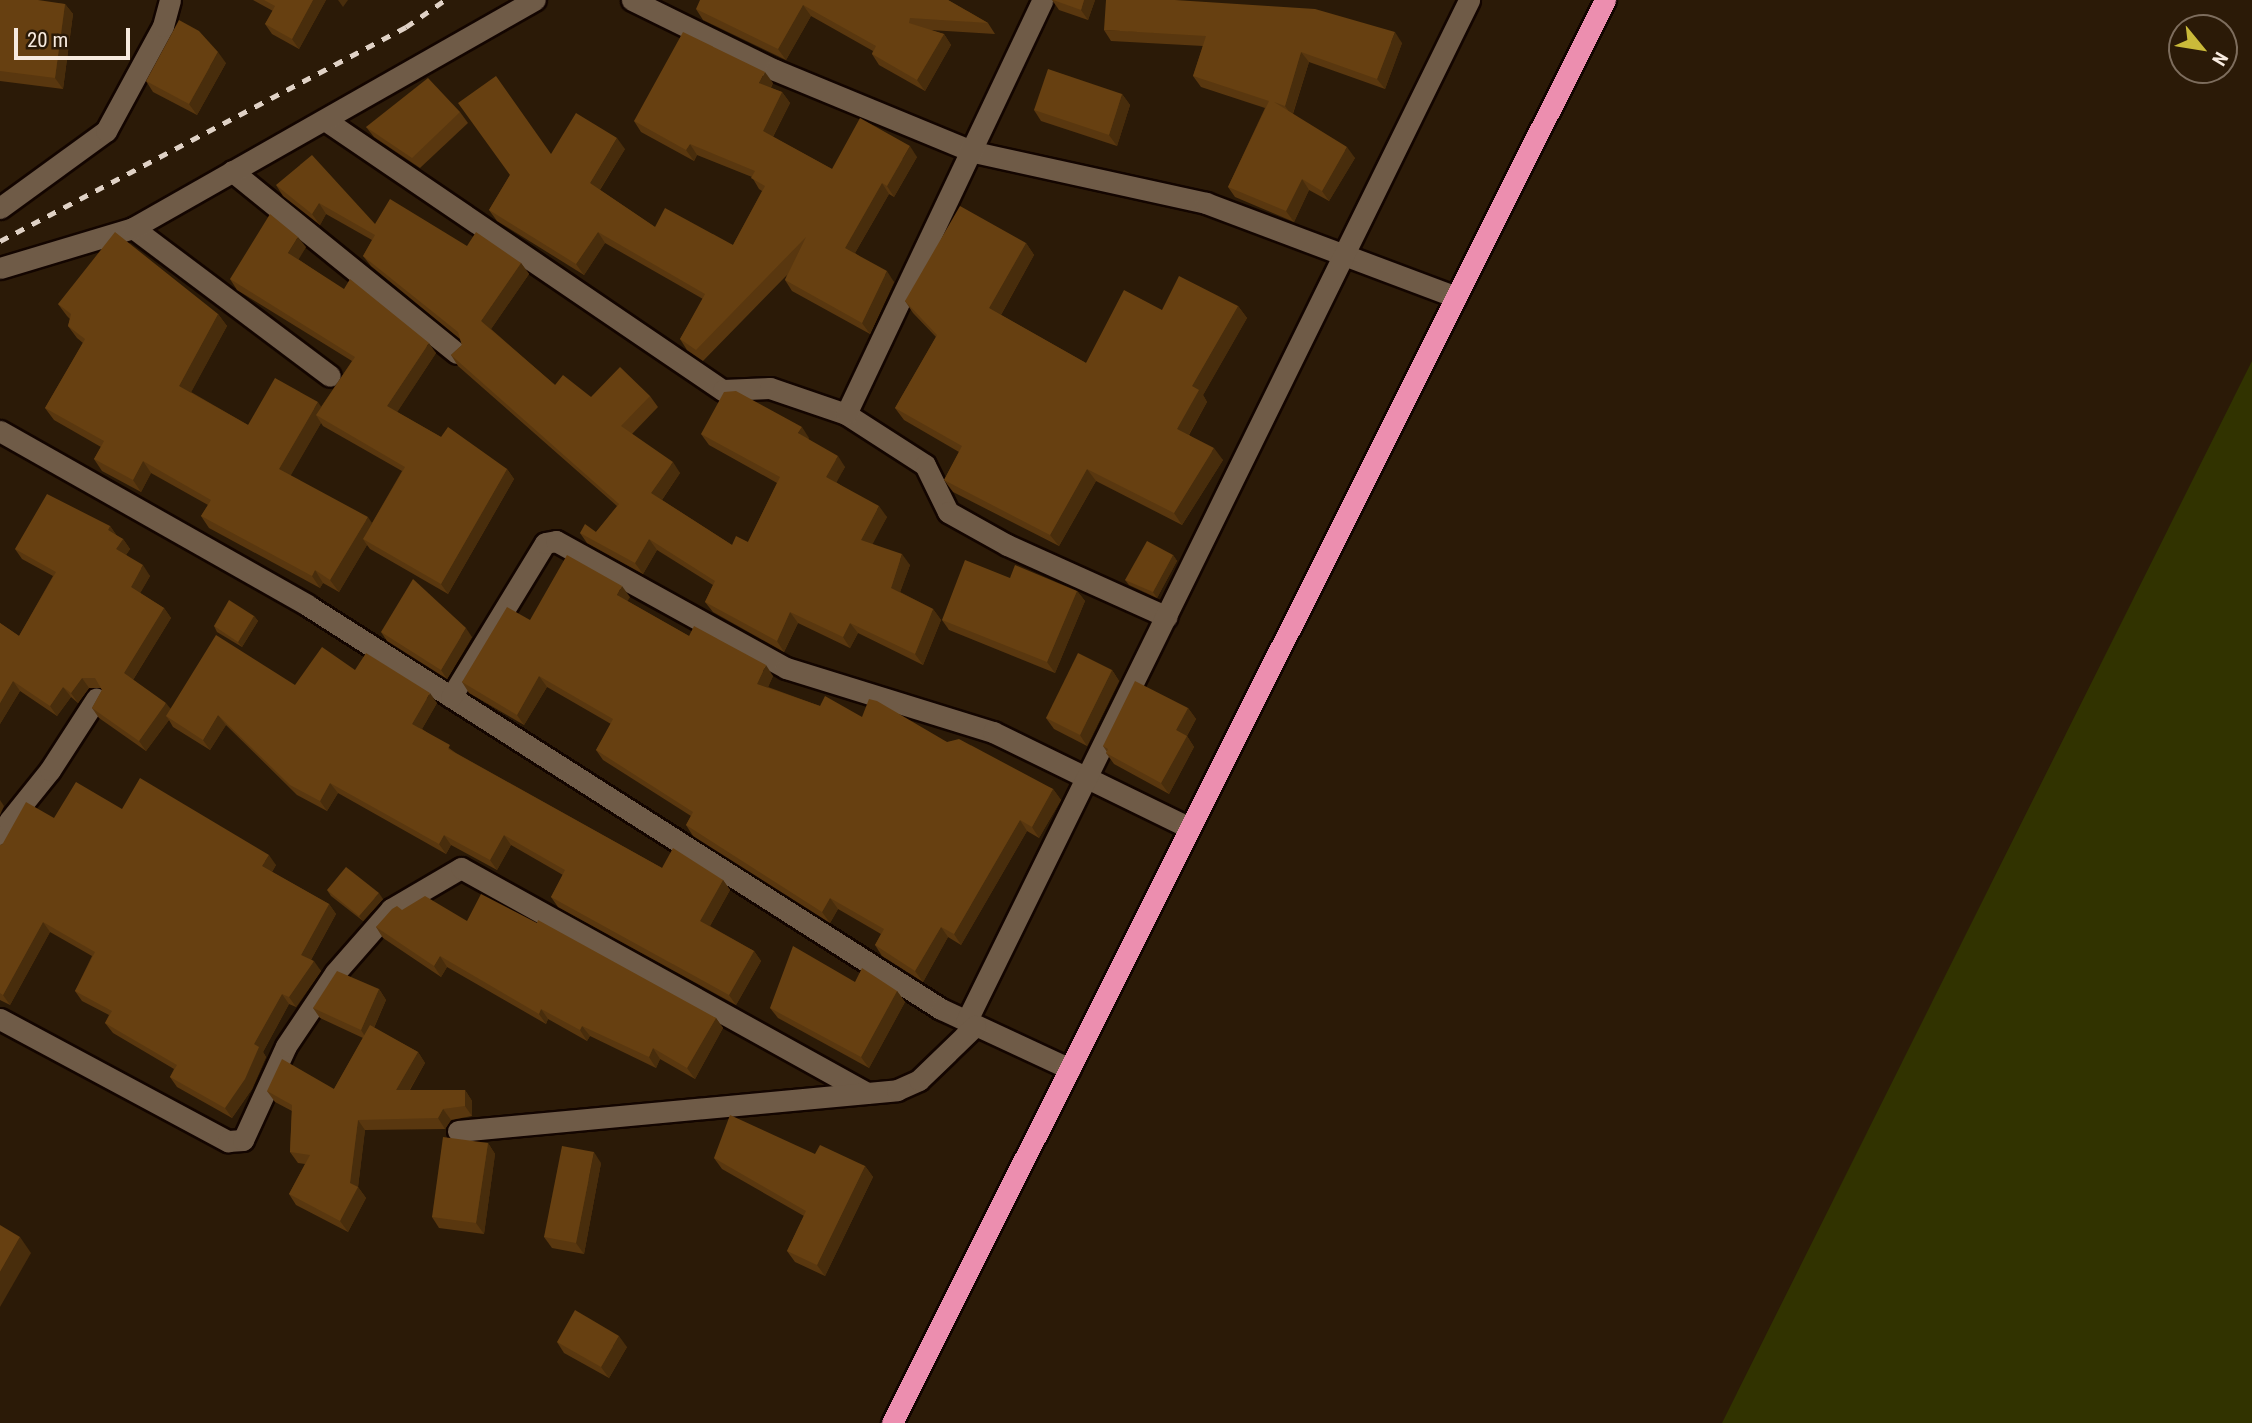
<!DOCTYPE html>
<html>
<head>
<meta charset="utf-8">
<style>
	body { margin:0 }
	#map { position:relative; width:2252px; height:1423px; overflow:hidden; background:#2b1a07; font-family:"Roboto Condensed",sans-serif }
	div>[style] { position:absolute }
	.green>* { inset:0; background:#313300 }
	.roads { filter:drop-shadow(2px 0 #130500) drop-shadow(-2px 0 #130500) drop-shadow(0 2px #130500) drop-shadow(0 -2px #130500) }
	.minor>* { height:21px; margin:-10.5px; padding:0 10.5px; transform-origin:10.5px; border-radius:10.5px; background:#6f5b47 }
	.highway>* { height:21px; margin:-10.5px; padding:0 10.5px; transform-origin:10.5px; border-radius:10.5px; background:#ec8eaf }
	.rail>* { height:5px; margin-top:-2.5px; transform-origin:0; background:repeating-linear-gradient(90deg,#e0d2c6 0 9px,transparent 0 18px) }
	.wall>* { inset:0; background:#59370f }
	.shaded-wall>* { inset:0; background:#482d0c }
	.building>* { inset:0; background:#674011 }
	span { translate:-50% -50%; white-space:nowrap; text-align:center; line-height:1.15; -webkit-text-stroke:7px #2b1a07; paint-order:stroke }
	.north { position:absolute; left:2168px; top:14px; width:70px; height:70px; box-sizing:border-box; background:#2b1a07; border:2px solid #7d6d5d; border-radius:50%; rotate:120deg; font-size:19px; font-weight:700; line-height:28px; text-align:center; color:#f7eadf }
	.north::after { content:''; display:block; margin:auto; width:24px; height:32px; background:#caba3a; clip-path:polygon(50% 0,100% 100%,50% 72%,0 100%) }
	.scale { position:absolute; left:14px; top:28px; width:116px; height:32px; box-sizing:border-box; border:4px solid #f7eadf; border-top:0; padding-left:9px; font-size:21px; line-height:24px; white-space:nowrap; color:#f7eadf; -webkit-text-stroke:5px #2b1a07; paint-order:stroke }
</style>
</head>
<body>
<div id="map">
	<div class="green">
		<div style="clip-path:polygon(2252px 361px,2252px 1423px,1722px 1423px)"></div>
	</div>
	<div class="roads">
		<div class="minor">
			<div style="left:632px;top:0;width:159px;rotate:26.1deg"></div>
			<div style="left:775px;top:70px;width:215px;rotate:22.4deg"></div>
			<div style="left:974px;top:152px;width:238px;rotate:12.4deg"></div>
			<div style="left:1206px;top:203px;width:267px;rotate:20.6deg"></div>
			<div style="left:325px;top:120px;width:481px;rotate:34.2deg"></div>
			<div style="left:723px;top:390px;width:47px;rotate:-2.4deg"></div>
			<div style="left:770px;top:388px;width:80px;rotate:18.9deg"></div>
			<div style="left:846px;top:414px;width:94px;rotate:32.8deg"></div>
			<div style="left:925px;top:465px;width:52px;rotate:63.9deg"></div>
			<div style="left:948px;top:512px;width:68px;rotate:29.2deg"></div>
			<div style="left:1007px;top:545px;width:175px;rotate:24.2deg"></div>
			<div style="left:232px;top:171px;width:289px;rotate:39deg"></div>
			<div style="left:0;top:208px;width:131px;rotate:-36deg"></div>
			<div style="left:106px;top:131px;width:119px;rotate:-61.5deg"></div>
			<div style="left:163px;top:26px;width:27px;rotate:-75deg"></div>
			<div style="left:133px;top:228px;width:246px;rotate:36.9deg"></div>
			<div style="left:0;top:268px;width:139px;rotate:-16.7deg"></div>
			<div style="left:133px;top:228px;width:462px;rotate:-29.6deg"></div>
			<div style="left:846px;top:414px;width:458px;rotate:-64.6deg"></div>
			<div style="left:0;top:431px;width:353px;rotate:29.5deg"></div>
			<div style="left:307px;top:605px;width:752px;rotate:32.51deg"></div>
			<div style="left:941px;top:1009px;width:142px;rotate:24.9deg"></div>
			<div style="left:451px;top:697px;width:180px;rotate:-58.6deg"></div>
			<div style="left:545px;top:543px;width:11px;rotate:-10deg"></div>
			<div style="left:556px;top:541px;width:263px;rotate:28.9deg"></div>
			<div style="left:786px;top:668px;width:217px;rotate:17.2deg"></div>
			<div style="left:993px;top:732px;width:219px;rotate:26deg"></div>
			<div style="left:0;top:845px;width:26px;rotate:-69deg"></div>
			<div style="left:9px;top:821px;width:65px;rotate:-51.2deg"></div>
			<div style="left:50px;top:770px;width:85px;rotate:-57.1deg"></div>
			<div style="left:0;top:1019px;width:259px;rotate:28.2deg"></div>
			<div style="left:228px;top:1141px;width:15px;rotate:-4deg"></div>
			<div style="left:243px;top:1140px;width:103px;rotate:-65.4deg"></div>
			<div style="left:286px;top:1046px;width:88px;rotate:-56.1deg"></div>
			<div style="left:335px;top:973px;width:85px;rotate:-48.8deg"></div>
			<div style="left:391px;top:909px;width:81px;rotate:-30.4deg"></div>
			<div style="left:461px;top:868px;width:464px;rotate:29deg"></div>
			<div style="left:966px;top:1022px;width:1139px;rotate:-63.79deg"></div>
			<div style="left:458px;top:1131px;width:441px;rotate:-5.3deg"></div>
			<div style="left:897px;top:1090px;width:24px;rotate:-24deg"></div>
			<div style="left:919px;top:1080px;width:78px;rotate:-44deg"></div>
		</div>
		<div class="highway">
			<div style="left:892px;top:1423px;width:1592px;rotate:-63.39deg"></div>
		</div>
	</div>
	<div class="rail">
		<div style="left:0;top:241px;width:459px;rotate:-27.8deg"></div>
		<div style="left:406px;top:27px;width:47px;rotate:-34.7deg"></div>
	</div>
	<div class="wall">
		<div style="clip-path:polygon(0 0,65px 4px,73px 14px,63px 89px,0 81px)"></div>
		<div style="clip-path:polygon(253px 0,326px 0,299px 49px,272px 34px,265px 24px,273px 11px)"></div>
		<div style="clip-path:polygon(948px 0,988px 23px,995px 34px,930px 30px,944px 34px,951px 45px,925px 91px,879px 65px,872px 54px,873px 51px,811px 16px,786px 60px,703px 20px,696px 9px)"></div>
		<div style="clip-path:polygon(1052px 0,1095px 0,1088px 20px,1059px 10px)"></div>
		<div style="clip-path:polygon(1104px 30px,1402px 43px,1385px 89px,1309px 62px,1293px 114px,1355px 158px,1329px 201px,1309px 190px,1294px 222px,1235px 197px,1228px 187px,1265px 108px,1201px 87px,1193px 76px,1203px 46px,1111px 41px)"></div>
		<div style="clip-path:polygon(226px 63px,197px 115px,153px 92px,146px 81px)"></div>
		<div style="clip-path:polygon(773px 83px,771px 88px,782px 92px,790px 103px,773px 137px,832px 169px,917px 157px,894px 197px,889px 194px,855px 253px,894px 282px,870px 334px,792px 291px,785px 280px,787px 275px,703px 361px,687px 350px,680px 339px,703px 299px,605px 243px,584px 275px,497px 221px,489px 210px,510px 175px,551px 154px,625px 149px,600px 190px,655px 227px,733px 245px,762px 191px,759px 189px,752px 177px,697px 155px,694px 161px,641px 132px,634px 121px)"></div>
		<div style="clip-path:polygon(1122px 94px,1130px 105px,1117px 146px,1041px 121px,1034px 110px)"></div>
		<div style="clip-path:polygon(460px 112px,468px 123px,420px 168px,374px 137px,366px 127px)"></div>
		<div style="clip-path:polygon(276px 185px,375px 224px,467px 246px,521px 263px,529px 274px,491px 329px,555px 385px,591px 397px,650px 396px,658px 407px,632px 434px,680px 473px,662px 500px,732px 545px,748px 542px,777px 483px,709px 445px,701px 434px,809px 438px,808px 439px,845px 467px,836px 482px,887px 517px,872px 544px,910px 565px,900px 592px,933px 609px,941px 620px,923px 665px,858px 633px,850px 648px,798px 623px,784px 652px,713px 612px,705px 602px,713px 585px,657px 550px,643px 574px,587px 543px,580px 533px,596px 532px,617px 506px,458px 366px,451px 355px,462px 345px,460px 339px,371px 266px,363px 256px,372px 240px,326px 214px,320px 225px,283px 196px)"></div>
		<div style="clip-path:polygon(1026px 243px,1034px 255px,1001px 315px,1086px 363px,1162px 310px,1238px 306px,1247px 318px,1203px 395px,1207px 402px,1189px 435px,1223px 460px,1182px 525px,1096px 481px,1059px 546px,953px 492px,944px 480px,959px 452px,904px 420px,895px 408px,936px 337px,913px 313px,905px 301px)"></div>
		<div style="clip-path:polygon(evenodd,306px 247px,298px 259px,436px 353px,397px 412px,441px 437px,507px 469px,514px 479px,448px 594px,370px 549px,367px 545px,339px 592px,323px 583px,320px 588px,209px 528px,201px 516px,208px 505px,151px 473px,141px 492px,102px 471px,94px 459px,101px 447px,54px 420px,45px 408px,83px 343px,77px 338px,68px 326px,70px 319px,67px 316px,58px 304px,218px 314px,227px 326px,191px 392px,248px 425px,321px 407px,352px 361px,237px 290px,230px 279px,306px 247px,321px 423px,323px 426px,402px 471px,372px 523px,290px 476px,321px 423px)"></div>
		<div style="clip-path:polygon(110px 526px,117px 536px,123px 539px,130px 549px,126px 555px,150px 576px,140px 593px,164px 608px,171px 618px,133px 680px,171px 709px,295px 685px,355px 670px,437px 703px,422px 729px,456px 753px,662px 868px,723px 880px,730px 890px,710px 926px,754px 951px,761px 961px,736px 1005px,558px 907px,551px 897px,563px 875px,511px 845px,497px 870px,451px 845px,446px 854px,338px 793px,327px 811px,297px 795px,226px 725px,210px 750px,173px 727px,169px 720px,146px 751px,99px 718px,92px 708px,102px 690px,101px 688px,89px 688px,78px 703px,71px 697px,57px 716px,20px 691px,0 724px,0 623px,19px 636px,53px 576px,22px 559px,15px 549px)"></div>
		<div style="clip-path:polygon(1173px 555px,1177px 561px,1157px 598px,1129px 585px,1125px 580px)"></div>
		<div style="clip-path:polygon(1077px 591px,1085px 601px,1055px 673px,949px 630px,942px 620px)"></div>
		<div style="clip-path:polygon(630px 597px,627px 601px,689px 636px,773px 676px,768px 687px,820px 706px,862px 717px,947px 742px,1053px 789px,1061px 800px,1039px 838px,1027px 831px,961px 945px,948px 937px,923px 982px,882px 956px,875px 945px,881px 934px,838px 909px,830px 923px,693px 836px,686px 825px,691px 816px,603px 760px,596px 750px,611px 724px,547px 687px,524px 725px,469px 693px,462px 682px,530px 620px)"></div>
		<div style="clip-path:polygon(254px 616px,258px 621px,242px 647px,217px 632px,214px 626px)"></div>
		<div style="clip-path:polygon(381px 632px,472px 637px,447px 679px,387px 641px)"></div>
		<div style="clip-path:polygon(1112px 670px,1119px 681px,1087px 746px,1054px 729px,1046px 718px)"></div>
		<div style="clip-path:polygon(1188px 708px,1196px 719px,1187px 736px,1194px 747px,1169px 794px,1114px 764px,1106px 753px,1107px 752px,1103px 746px)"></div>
		<div style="clip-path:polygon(122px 809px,276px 865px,272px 872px,329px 904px,336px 914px,311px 960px,321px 971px,296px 1007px,289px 1004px,263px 1052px,266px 1057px,252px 1089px,232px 1118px,177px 1087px,170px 1077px,174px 1069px,113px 1033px,105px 1023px,109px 1015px,82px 1001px,75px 991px,92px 956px,50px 932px,10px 1005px,0 1000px,0 845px,54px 818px)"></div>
		<div style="clip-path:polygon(327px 890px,383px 899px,363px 921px,331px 896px)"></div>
		<div style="clip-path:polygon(402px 910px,467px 921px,716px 1018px,723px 1028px,695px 1079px,660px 1059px,656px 1068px,590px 1036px,587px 1041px,548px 1019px,546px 1024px,447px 967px,441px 977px,383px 938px,376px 927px)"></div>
		<div style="clip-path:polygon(379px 989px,386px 1000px,374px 1028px,418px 1052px,425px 1063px,410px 1090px,465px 1090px,472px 1101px,472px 1116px,451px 1120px,445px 1129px,365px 1130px,358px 1187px,366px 1198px,348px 1232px,296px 1205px,289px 1194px,305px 1164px,298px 1163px,290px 1152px,292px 1111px,275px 1102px,267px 1091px,334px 1089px,363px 1038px,320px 1018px,313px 1008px)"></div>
		<div style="clip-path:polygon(897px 991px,905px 1002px,869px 1068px,778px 1018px,770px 1008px)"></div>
		<div style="clip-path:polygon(488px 1143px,495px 1154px,484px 1234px,439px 1228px,432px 1217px)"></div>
		<div style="clip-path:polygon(815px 1154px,865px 1166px,873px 1177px,825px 1276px,795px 1262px,787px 1251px,804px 1216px,722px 1169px,714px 1158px)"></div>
		<div style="clip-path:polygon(601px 1163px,584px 1254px,552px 1248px,544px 1237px)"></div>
		<div style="clip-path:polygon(557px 1342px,627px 1347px,609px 1378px,564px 1353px)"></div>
	</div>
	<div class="shaded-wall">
		<div style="clip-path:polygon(313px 0,326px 0,299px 49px,292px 39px)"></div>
		<div style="clip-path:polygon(338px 0,348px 0,343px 7px)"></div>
		<div style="clip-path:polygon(1084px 0,1095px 0,1088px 20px,1081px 10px)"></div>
		<div style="clip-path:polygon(65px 4px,73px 14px,63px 89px,55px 78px)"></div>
		<div style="clip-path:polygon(803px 5px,811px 16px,786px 60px,778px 49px)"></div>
		<div style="clip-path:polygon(1395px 32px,1402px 43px,1385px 89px,1377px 79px)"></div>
		<div style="clip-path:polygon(944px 34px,951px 45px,925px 91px,917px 80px)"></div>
		<div style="clip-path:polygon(218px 52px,226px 63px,197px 115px,189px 104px)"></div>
		<div style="clip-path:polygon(1301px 52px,1309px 62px,1292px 116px,1285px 106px)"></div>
		<div style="clip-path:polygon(765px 72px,773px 83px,767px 94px,759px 83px)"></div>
		<div style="clip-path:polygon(782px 92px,790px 103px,770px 142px,763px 131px)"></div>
		<div style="clip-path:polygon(1122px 94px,1130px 105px,1117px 146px,1109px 135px)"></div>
		<div style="clip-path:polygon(617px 138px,625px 149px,597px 194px,590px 183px)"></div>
		<div style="clip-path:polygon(690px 144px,697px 155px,694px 161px,686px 150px)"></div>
		<div style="clip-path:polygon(910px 146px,917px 157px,894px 197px,887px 186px)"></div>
		<div style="clip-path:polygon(1347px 147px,1355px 158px,1329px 201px,1322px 191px)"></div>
		<div style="clip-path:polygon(1302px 179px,1309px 190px,1294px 222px,1286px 211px)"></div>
		<div style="clip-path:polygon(882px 183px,889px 194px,852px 258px,845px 248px)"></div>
		<div style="clip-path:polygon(319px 203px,326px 214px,320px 225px,312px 214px)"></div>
		<div style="clip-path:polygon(598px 232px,605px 243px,584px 275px,576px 264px)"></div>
		<div style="clip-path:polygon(298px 237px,306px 247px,296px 264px,288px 253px)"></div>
		<div style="clip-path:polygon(1026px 243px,1034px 255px,998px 320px,989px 308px)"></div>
		<div style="clip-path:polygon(521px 263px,529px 274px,489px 332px,481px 321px)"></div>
		<div style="clip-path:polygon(887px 271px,894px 282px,870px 334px,862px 323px)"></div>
		<div style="clip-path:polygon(1238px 306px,1247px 318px,1203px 395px,1207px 402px,1185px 441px,1177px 429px,1192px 386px)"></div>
		<div style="clip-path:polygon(218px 314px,227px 326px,188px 398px,179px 386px)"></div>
		<div style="clip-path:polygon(429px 343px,436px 353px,394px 417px,387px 406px)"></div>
		<div style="clip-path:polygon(318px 402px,326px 414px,316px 415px,321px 423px,287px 482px,279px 469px)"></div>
		<div style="clip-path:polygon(802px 427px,809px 438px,806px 444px,798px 433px)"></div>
		<div style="clip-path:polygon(1214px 448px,1223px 460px,1182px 525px,1174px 513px)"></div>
		<div style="clip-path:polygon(838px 456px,845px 467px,834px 487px,826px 477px)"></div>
		<div style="clip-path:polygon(143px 461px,151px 473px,141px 492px,133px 480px)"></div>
		<div style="clip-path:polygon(673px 462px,680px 473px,659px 504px,651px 493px)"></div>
		<div style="clip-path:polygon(507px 469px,514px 479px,448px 594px,441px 584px)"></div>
		<div style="clip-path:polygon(1087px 469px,1096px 481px,1059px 546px,1050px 535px)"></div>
		<div style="clip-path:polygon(879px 506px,887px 517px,869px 551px,861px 540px)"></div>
		<div style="clip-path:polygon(368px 517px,376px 529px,363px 539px,367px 545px,339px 592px,330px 580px)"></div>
		<div style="clip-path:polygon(110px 526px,117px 536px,108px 530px)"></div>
		<div style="clip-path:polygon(123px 539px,130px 549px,123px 559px,116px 549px)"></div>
		<div style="clip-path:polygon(649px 539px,657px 550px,643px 574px,635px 563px)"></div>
		<div style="clip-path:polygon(902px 554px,910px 565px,898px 598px,891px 588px)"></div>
		<div style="clip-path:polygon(1173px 555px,1177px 561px,1157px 598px,1153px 592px)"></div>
		<div style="clip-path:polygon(143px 565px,150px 576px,138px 597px,131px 587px)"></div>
		<div style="clip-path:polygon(315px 570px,323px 583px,320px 588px,312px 576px)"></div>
		<div style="clip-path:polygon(622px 586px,630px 597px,625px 605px,617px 595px)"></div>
		<div style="clip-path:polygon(1077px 591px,1085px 601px,1055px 673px,1047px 662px)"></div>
		<div style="clip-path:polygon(164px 608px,171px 618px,131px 683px,124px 673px)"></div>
		<div style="clip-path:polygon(933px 609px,941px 620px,923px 665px,915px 654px)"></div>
		<div style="clip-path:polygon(790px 612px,798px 623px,784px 652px,777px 641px)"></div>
		<div style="clip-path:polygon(254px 616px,258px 621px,242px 647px,238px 642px)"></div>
		<div style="clip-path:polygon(850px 623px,858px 633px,850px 648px,843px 637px)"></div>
		<div style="clip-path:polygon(466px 628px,472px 637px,447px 679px,441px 670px)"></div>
		<div style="clip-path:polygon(766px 665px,773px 676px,765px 694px,757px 684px)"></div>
		<div style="clip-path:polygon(1112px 670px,1119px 681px,1087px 746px,1080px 735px)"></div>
		<div style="clip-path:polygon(539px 676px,547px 687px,524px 725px,517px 715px)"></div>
		<div style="clip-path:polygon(82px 678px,89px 688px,78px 703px,71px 693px)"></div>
		<div style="clip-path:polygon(13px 681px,20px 691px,0 724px,0 703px)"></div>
		<div style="clip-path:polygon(63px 687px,71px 697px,57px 716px,50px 706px)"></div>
		<div style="clip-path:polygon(430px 693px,437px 703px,419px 734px,412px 724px)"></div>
		<div style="clip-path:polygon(166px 703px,174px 713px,166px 716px,169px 720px,146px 751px,139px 741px)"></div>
		<div style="clip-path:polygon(1188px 708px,1196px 719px,1184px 741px,1176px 730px)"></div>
		<div style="clip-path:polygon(218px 715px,226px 725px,210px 750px,203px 740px)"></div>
		<div style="clip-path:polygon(1187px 736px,1194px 747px,1169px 794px,1161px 783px)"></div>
		<div style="clip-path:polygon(330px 783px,338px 793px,327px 811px,320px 801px)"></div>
		<div style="clip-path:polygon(1053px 789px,1061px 800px,1039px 838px,1032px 827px)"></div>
		<div style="clip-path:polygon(0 800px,4px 806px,0 815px)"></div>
		<div style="clip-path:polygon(1020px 820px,1027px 831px,961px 945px,954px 934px)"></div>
		<div style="clip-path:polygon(444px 835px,451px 845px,446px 854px,439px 844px)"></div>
		<div style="clip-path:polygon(504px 835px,511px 845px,497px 870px,490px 860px)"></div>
		<div style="clip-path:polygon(269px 855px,276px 865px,269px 876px,262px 866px)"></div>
		<div style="clip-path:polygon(723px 880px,730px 890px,707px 931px,700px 921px)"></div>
		<div style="clip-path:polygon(379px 893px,383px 899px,363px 921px,359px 916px)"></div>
		<div style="clip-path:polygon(830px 898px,838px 909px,830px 923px,822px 912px)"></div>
		<div style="clip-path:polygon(329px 904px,336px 914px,308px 965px,301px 955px)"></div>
		<div style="clip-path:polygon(43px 922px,50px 932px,10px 1005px,3px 995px)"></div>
		<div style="clip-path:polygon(941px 927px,948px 937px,923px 982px,915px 971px)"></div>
		<div style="clip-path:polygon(754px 951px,761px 961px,736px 1005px,729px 995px)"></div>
		<div style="clip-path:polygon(440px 956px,447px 967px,441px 977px,434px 966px)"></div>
		<div style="clip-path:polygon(314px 961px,321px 971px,296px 1007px,289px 997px)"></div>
		<div style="clip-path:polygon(379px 989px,386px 1000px,368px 1041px,361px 1030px)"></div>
		<div style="clip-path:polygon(897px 991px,905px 1002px,869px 1068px,861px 1057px)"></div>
		<div style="clip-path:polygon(282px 994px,289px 1004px,263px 1052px,266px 1057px,252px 1089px,232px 1118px,225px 1108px,254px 1044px)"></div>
		<div style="clip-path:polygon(541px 1009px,548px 1019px,546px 1024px,539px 1014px)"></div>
		<div style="clip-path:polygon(716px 1018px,723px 1028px,695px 1079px,687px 1068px)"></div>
		<div style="clip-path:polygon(582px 1026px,590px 1036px,587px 1041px,580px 1030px)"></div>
		<div style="clip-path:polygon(653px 1048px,660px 1059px,656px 1068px,649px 1057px)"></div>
		<div style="clip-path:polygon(418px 1052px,425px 1063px,403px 1101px,396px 1090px)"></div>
		<div style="clip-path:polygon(465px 1090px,472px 1101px,472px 1116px,465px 1106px)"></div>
		<div style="clip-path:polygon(443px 1109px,451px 1120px,445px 1129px,438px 1118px)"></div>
		<div style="clip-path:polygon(358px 1120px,365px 1130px,358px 1187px,366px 1198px,348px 1232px,340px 1221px,350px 1183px)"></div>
		<div style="clip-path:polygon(488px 1143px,495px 1154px,484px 1234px,476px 1223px)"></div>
		<div style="clip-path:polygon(594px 1152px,601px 1163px,584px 1254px,576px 1243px)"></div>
		<div style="clip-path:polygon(865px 1166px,873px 1177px,825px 1276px,817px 1265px)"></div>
		<div style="clip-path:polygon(20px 1237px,31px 1253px,0 1307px,0 1272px)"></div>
		<div style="clip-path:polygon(619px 1336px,627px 1347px,609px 1378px,601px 1367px)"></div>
	</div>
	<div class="building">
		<div style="clip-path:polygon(0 0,38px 0,65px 4px,55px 78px,0 71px)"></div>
		<div style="clip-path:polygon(264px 0,313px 0,292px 39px,265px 24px,275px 6px)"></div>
		<div style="clip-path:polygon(700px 0,948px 0,988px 23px,910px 18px,909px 23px,944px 34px,917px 80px,872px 54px,876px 46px,803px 5px,778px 49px,696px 9px)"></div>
		<div style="clip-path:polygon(1053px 0,1084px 0,1081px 10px)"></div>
		<div style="clip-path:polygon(1106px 0,1175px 0,1315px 9px,1395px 32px,1377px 79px,1301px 52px,1285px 106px,1274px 102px,1347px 147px,1322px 191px,1302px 179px,1286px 211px,1228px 187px,1269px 101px,1193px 76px,1206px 36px,1104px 30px)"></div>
		<div style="clip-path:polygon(179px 20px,199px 31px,218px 52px,189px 104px,146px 81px)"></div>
		<div style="clip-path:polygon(683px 32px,765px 72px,759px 83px,782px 92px,763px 131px,832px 169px,860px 118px,910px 146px,887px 186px,882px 183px,845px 248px,887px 271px,862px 323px,785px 280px,806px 237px,696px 350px,680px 339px,705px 294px,598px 232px,576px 264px,489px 210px,510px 175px,458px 103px,496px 76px,551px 154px,576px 113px,617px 138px,590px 183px,655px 227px,665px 208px,733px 245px,765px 186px,751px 178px,755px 171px,690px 144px,686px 150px,634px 121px)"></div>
		<div style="clip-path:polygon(1048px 69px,1122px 94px,1109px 135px,1034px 110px)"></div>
		<div style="clip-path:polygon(428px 78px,460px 112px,412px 158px,366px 127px)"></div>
		<div style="clip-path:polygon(312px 155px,375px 224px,390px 199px,467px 246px,476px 232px,521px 263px,481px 321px,555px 385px,563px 375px,591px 397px,620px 367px,650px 396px,621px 426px,673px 462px,651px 493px,732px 545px,736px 536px,748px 542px,780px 477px,701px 434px,724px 392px,736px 391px,802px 427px,798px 433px,838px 456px,826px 477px,879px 506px,861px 540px,902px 554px,891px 588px,933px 609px,915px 654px,850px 623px,843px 637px,790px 612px,777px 641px,705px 602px,715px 581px,649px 539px,635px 563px,580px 533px,585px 524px,596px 532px,619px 504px,451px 355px,462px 345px,458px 332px,363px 256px,375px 235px,319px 203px,312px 214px,276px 185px)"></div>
		<div style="clip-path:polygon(960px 206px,1026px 243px,989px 308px,1086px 363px,1124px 290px,1162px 310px,1179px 276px,1238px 306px,1192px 386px,1199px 390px,1177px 429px,1214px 448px,1174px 513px,1087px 469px,1050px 535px,944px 480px,962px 446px,895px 408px,937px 335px,905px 301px)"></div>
		<div style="clip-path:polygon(270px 214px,298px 237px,288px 253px,344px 289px,350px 279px,429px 343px,387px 406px,441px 437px,448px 427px,507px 469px,441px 584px,363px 539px,405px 467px,316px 415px,355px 357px,230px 279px)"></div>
		<div style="clip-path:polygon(115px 232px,218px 314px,179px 386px,248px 425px,275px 378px,318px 402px,279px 469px,368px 517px,330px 580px,315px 570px,312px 576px,201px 516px,211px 500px,143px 461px,133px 480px,94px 459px,104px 441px,45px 408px,85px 339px,68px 326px,71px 314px,58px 304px)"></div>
		<div style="clip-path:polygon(47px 494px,110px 526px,108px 530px,123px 539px,116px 549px,143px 565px,131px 587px,164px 608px,124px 673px,166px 703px,139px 741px,92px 708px,102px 690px,95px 678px,82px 678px,71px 693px,63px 687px,50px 706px,13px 681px,0 703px,0 623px,19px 636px,56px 572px,15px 549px)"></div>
		<div style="clip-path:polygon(1147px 541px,1173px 555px,1153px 592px,1125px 580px)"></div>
		<div style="clip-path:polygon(567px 555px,622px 586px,617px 595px,689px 636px,694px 626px,766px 665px,757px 684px,820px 706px,825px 696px,862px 717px,869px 699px,877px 701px,947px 742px,959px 739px,1053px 789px,1032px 827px,1020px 820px,954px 934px,941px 927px,915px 971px,875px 945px,884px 929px,830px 898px,822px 912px,686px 825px,693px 812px,596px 750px,613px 719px,539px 676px,517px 715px,462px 682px,507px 607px,530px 620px)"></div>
		<div style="clip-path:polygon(965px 560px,1010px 578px,1015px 565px,1077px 591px,1047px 662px,942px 620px)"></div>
		<div style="clip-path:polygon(413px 579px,466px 628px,441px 670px,381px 632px)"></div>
		<div style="clip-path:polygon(229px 600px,254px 616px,238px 642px,214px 626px)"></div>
		<div style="clip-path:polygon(216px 635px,295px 685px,322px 647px,355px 670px,366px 653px,430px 693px,412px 724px,450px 745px,448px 749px,662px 868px,673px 848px,723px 880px,700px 921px,754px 951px,729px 995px,551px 897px,565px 870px,504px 835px,490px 860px,444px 835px,439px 844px,330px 783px,320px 801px,290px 785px,218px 715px,203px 740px,166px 716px)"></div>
		<div style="clip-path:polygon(1078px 653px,1112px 670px,1080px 735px,1046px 718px)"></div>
		<div style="clip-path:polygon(1135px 681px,1188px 708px,1176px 730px,1187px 736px,1161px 783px,1106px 753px,1108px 749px,1103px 746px)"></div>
		<div style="clip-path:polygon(140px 778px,269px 855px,262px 866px,329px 904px,301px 955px,314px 961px,289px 997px,282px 994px,254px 1044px,259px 1047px,245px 1079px,225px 1108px,170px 1077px,177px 1065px,105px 1023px,112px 1011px,75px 991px,95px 952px,43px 922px,3px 995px,0 993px,0 845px,2px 845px,26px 802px,54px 818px,76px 782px,122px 809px)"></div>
		<div style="clip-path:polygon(346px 867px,379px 893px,359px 916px,327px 890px)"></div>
		<div style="clip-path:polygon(481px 894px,537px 923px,538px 920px,716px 1018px,687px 1068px,653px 1048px,649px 1057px,582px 1026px,580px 1030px,541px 1009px,539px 1014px,440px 956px,434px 966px,376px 927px,392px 909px,397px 906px,402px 910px,425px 896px,467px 921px)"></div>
		<div style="clip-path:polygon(793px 946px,855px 982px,862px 968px,897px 991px,861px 1057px,770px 1008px)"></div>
		<div style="clip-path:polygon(337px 971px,379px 989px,361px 1030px,313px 1008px)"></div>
		<div style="clip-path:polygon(370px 1025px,418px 1052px,396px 1090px,465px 1090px,465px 1106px,443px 1109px,438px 1118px,358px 1120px,350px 1183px,358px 1187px,340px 1221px,289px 1194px,310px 1155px,290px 1152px,292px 1105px,267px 1091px,282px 1059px,334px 1089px)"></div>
		<div style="clip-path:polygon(730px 1115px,815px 1154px,820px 1145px,865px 1166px,817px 1265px,787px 1251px,806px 1211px,714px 1158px)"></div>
		<div style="clip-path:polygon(443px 1137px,488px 1143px,476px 1223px,432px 1217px)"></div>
		<div style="clip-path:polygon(562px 1146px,594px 1152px,576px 1243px,544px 1237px)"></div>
		<div style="clip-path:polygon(0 1225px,20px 1237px,0 1272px)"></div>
		<div style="clip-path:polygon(575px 1310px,619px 1336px,601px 1367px,557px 1342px)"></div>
	</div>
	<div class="north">N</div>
	<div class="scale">20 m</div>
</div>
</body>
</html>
